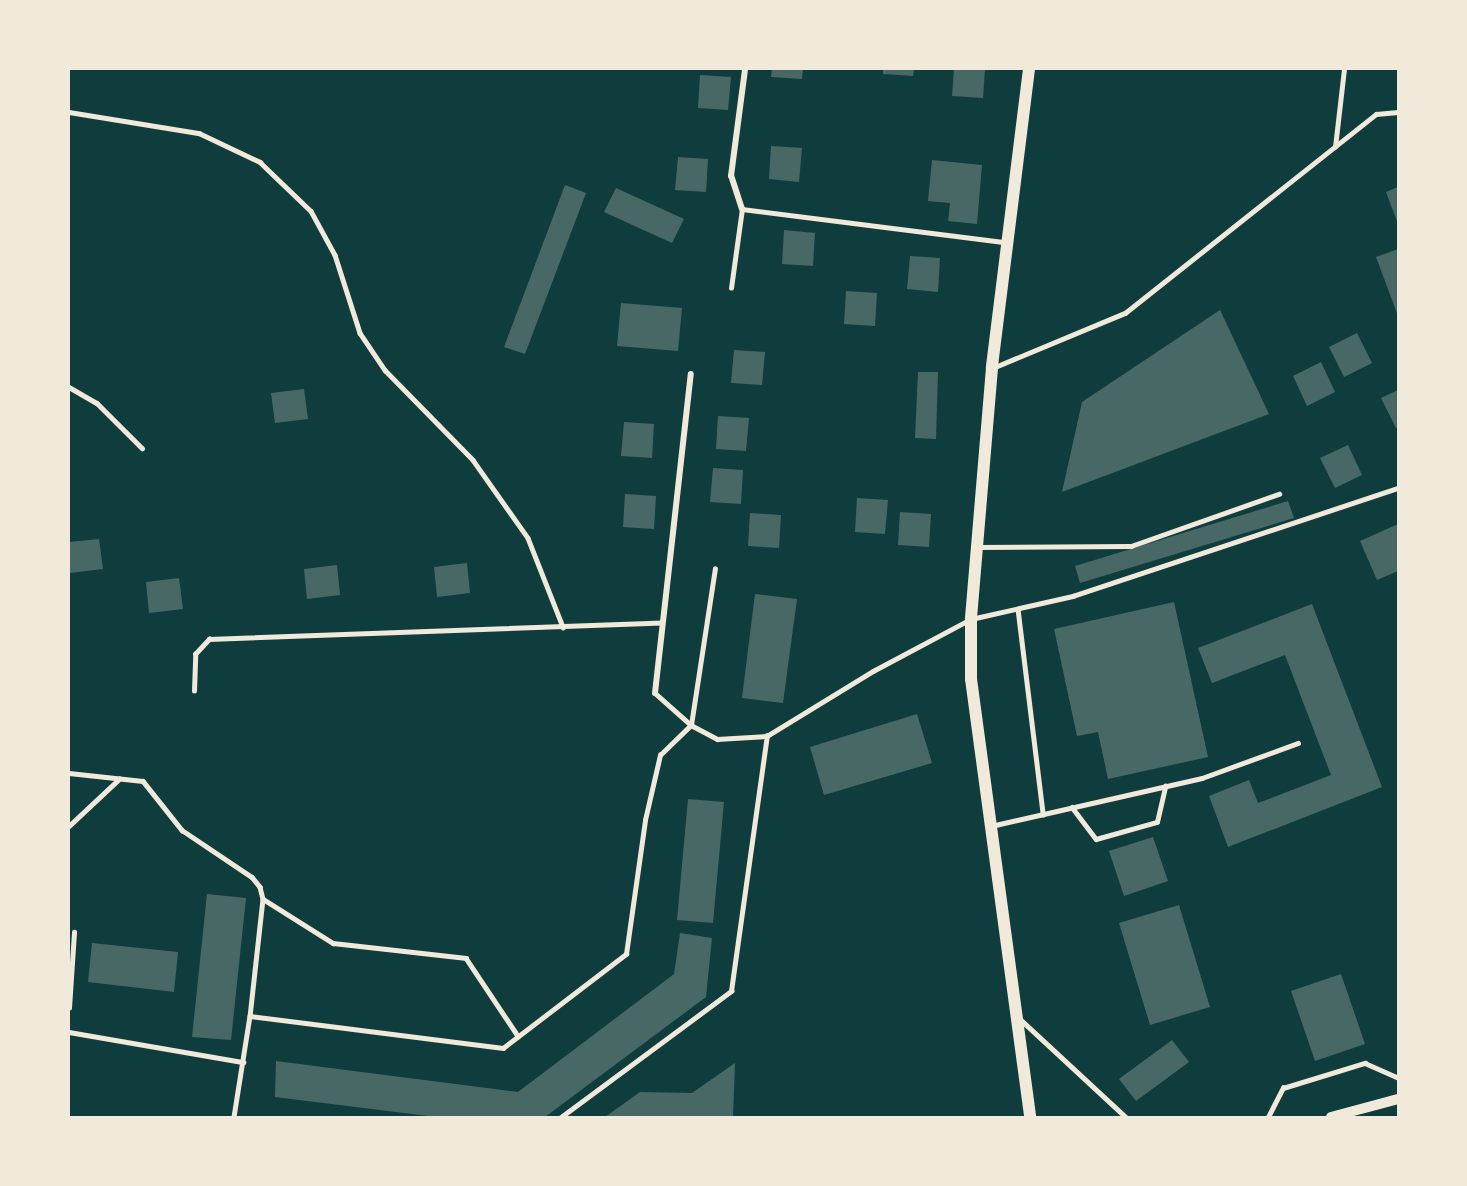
<!DOCTYPE html>
<html>
<head>
<meta charset="utf-8">
<style>
	body { margin:0 }
	#map { position:relative; width:1467px; height:1186px; overflow:hidden; background:#0f3d3e; font-family:Helvetica,sans-serif }
	div>[style] { position:absolute }
	.building>* { inset:0; background:#486865 }
	.service>* { height:4.5px; margin:-2.25px; padding:0 2.25px; transform-origin:2.25px; border-radius:2.25px; background:#f1e9da }
	.minor>* { height:6px; margin:-3px; padding:0 3px; transform-origin:3px; border-radius:3px; background:#f1e9da }
	.tertiary>* { height:10px; margin:-5px; padding:0 5px; transform-origin:5px; border-radius:5px; background:#f1e9da }
	.secondary>* { height:12px; margin:-6px; padding:0 6px; transform-origin:6px; border-radius:6px; background:#f1e9da }
	span { translate:-50% -50%; white-space:nowrap; text-align:center; line-height:1.15; -webkit-text-stroke:6px #f1e9da; paint-order:stroke }
	.frame { position:absolute; inset:0; border:70px solid #f1e9da; pointer-events:none }
</style>
</head>
<body>
<div id="map">
	<div class="building">
		<div style="clip-path:polygon(772px 69px,803px 69px,802px 79px,771px 77px)"></div>
		<div style="clip-path:polygon(883px 69px,914px 69px,913px 76px,883px 74px)"></div>
		<div style="clip-path:polygon(954px 69px,985px 69px,983px 98px,952px 96px)"></div>
		<div style="clip-path:polygon(700px 75px,731px 77px,728px 110px,698px 108px)"></div>
		<div style="clip-path:polygon(771px 146px,802px 148px,799px 182px,769px 179px)"></div>
		<div style="clip-path:polygon(678px 157px,708px 159px,706px 192px,675px 190px)"></div>
		<div style="clip-path:polygon(932px 160px,982px 165px,977px 224px,948px 221px,950px 203px,928px 201px)"></div>
		<div style="clip-path:polygon(565px 185px,586px 193px,525px 354px,504px 347px)"></div>
		<div style="clip-path:polygon(1398px 187px,1398px 224px,1386px 192px)"></div>
		<div style="clip-path:polygon(616px 188px,684px 219px,672px 243px,604px 212px)"></div>
		<div style="clip-path:polygon(784px 230px,815px 233px,813px 266px,782px 264px)"></div>
		<div style="clip-path:polygon(1398px 249px,1398px 316px,1376px 257px)"></div>
		<div style="clip-path:polygon(910px 256px,940px 258px,938px 292px,907px 289px)"></div>
		<div style="clip-path:polygon(846px 291px,877px 293px,875px 326px,844px 324px)"></div>
		<div style="clip-path:polygon(621px 303px,682px 308px,678px 351px,617px 346px)"></div>
		<div style="clip-path:polygon(1220px 310px,1269px 414px,1062px 492px,1082px 402px)"></div>
		<div style="clip-path:polygon(1357px 333px,1372px 363px,1344px 377px,1329px 347px)"></div>
		<div style="clip-path:polygon(734px 350px,765px 352px,762px 385px,731px 383px)"></div>
		<div style="clip-path:polygon(1321px 362px,1335px 392px,1307px 406px,1293px 376px)"></div>
		<div style="clip-path:polygon(918px 372px,938px 372px,936px 439px,915px 438px)"></div>
		<div style="clip-path:polygon(304px 389px,308px 419px,275px 423px,271px 393px)"></div>
		<div style="clip-path:polygon(1398px 390px,1398px 427px,1396px 428px,1381px 398px)"></div>
		<div style="clip-path:polygon(718px 416px,749px 418px,746px 451px,716px 449px)"></div>
		<div style="clip-path:polygon(624px 422px,654px 424px,652px 458px,621px 456px)"></div>
		<div style="clip-path:polygon(1348px 445px,1362px 475px,1335px 488px,1320px 458px)"></div>
		<div style="clip-path:polygon(713px 468px,743px 470px,741px 504px,710px 502px)"></div>
		<div style="clip-path:polygon(625px 494px,656px 496px,654px 529px,623px 527px)"></div>
		<div style="clip-path:polygon(857px 498px,888px 500px,885px 534px,855px 532px)"></div>
		<div style="clip-path:polygon(1288px 501px,1294px 518px,1080px 583px,1075px 566px)"></div>
		<div style="clip-path:polygon(900px 512px,931px 514px,929px 547px,898px 545px)"></div>
		<div style="clip-path:polygon(750px 513px,781px 515px,779px 548px,748px 546px)"></div>
		<div style="clip-path:polygon(1398px 524px,1398px 571px,1377px 580px,1360px 541px)"></div>
		<div style="clip-path:polygon(99px 539px,103px 569px,70px 573px,69px 542px)"></div>
		<div style="clip-path:polygon(467px 563px,470px 593px,437px 597px,434px 567px)"></div>
		<div style="clip-path:polygon(337px 565px,340px 595px,307px 599px,304px 569px)"></div>
		<div style="clip-path:polygon(179px 578px,183px 609px,149px 613px,146px 582px)"></div>
		<div style="clip-path:polygon(755px 594px,797px 599px,783px 703px,742px 698px)"></div>
		<div style="clip-path:polygon(1174px 602px,1208px 757px,1108px 779px,1098px 732px,1077px 736px,1054px 629px)"></div>
		<div style="clip-path:polygon(1312px 604px,1382px 787px,1228px 847px,1209px 796px,1249px 780px,1258px 803px,1331px 775px,1285px 655px,1212px 683px,1198px 648px)"></div>
		<div style="clip-path:polygon(917px 714px,932px 763px,824px 795px,810px 747px)"></div>
		<div style="clip-path:polygon(688px 799px,724px 802px,713px 923px,677px 920px)"></div>
		<div style="clip-path:polygon(1153px 837px,1168px 881px,1124px 896px,1109px 851px)"></div>
		<div style="clip-path:polygon(207px 894px,246px 898px,231px 1040px,192px 1037px)"></div>
		<div style="clip-path:polygon(1179px 905px,1210px 1007px,1150px 1025px,1119px 923px)"></div>
		<div style="clip-path:polygon(680px 933px,712px 938px,706px 997px,545px 1117px,436px 1117px,275px 1097px,276px 1061px,518px 1092px,674px 974px)"></div>
		<div style="clip-path:polygon(92px 943px,178px 952px,174px 992px,88px 982px)"></div>
		<div style="clip-path:polygon(1341px 974px,1365px 1044px,1315px 1061px,1291px 991px)"></div>
		<div style="clip-path:polygon(1172px 1040px,1189px 1062px,1136px 1101px,1119px 1079px)"></div>
		<div style="clip-path:polygon(735px 1063px,733px 1117px,605px 1117px,640px 1092px,692px 1093px)"></div>
	</div>
	<div class="service">
		<div style="left:69px;top:112px;width:132px;rotate:9.2deg"></div>
		<div style="left:199px;top:133px;width:68px;rotate:25.4deg"></div>
		<div style="left:260px;top:162px;width:71px;rotate:43.9deg"></div>
		<div style="left:311px;top:211px;width:50px;rotate:61.4deg"></div>
		<div style="left:335px;top:255px;width:82px;rotate:72.2deg"></div>
		<div style="left:360px;top:333px;width:45px;rotate:56deg"></div>
		<div style="left:385px;top:370px;width:126px;rotate:45.6deg"></div>
		<div style="left:473px;top:460px;width:95px;rotate:54.8deg"></div>
		<div style="left:528px;top:538px;width:96px;rotate:68.5deg"></div>
		<div style="left:1335px;top:147px;width:79px;rotate:-83.4deg"></div>
		<div style="left:731px;top:288px;width:80px;rotate:-82.1deg"></div>
		<div style="left:742px;top:209px;width:265px;rotate:7.2deg"></div>
		<div style="left:995px;top:367px;width:141px;rotate:-22.6deg"></div>
		<div style="left:1125px;top:313px;width:320px;rotate:-38.4deg"></div>
		<div style="left:1376px;top:114px;width:22px;rotate:-5deg"></div>
		<div style="left:69px;top:387px;width:32px;rotate:30deg"></div>
		<div style="left:97px;top:403px;width:64px;rotate:45deg"></div>
		<div style="left:977px;top:547px;width:154px;rotate:-0.4deg"></div>
		<div style="left:1131px;top:546px;width:157px;rotate:-19.4deg"></div>
		<div style="left:1018px;top:609px;width:207px;rotate:83deg"></div>
		<div style="left:194px;top:691px;width:37px;rotate:-88deg"></div>
		<div style="left:195px;top:654px;width:21px;rotate:-47deg"></div>
		<div style="left:209px;top:639px;width:453px;rotate:-2.1deg"></div>
		<div style="left:655px;top:693px;width:48px;rotate:41.6deg"></div>
		<div style="left:691px;top:725px;width:30px;rotate:28deg"></div>
		<div style="left:717px;top:739px;width:50px;rotate:-3.4deg"></div>
		<div style="left:767px;top:736px;width:124px;rotate:-31.5deg"></div>
		<div style="left:873px;top:671px;width:111px;rotate:-28deg"></div>
		<div style="left:971px;top:619px;width:105px;rotate:-12.7deg"></div>
		<div style="left:1073px;top:596px;width:342px;rotate:-18.4deg"></div>
		<div style="left:69px;top:773px;width:74px;rotate:6.2deg"></div>
		<div style="left:143px;top:781px;width:63px;rotate:51.5deg"></div>
		<div style="left:182px;top:830px;width:84px;rotate:33.9deg"></div>
		<div style="left:252px;top:877px;width:13px;rotate:51deg"></div>
		<div style="left:260px;top:887px;width:12px;rotate:76deg"></div>
		<div style="left:263px;top:899px;width:118px;rotate:96.3deg"></div>
		<div style="left:250px;top:1016px;width:102px;rotate:99deg"></div>
		<div style="left:1072px;top:807px;width:40px;rotate:53deg"></div>
		<div style="left:1096px;top:839px;width:63px;rotate:-15.6deg"></div>
		<div style="left:1157px;top:822px;width:37px;rotate:-77deg"></div>
		<div style="left:69px;top:826px;width:69px;rotate:-43.2deg"></div>
		<div style="left:991px;top:826px;width:216px;rotate:-12.8deg"></div>
		<div style="left:1202px;top:778px;width:102px;rotate:-20deg"></div>
		<div style="left:263px;top:899px;width:83px;rotate:32.2deg"></div>
		<div style="left:333px;top:943px;width:134px;rotate:6.4deg"></div>
		<div style="left:466px;top:958px;width:94px;rotate:56.3deg"></div>
		<div style="left:69px;top:1008px;width:76px;rotate:-86.2deg"></div>
		<div style="left:250px;top:1016px;width:255px;rotate:7.2deg"></div>
		<div style="left:503px;top:1048px;width:155px;rotate:-37.4deg"></div>
		<div style="left:626px;top:954px;width:135px;rotate:-81.9deg"></div>
		<div style="left:645px;top:820px;width:67px;rotate:-77deg"></div>
		<div style="left:660px;top:755px;width:43px;rotate:-44.1deg"></div>
		<div style="left:691px;top:725px;width:158px;rotate:-81.3deg"></div>
		<div style="left:1020px;top:1019px;width:144px;rotate:42.8deg"></div>
		<div style="left:69px;top:1032px;width:177px;rotate:9.8deg"></div>
		<div style="left:561px;top:1117px;width:212px;rotate:-36.5deg"></div>
		<div style="left:731px;top:991px;width:258px;rotate:-82deg"></div>
		<div style="left:1268px;top:1117px;width:33px;rotate:-63deg"></div>
		<div style="left:1283px;top:1088px;width:86px;rotate:-17deg"></div>
		<div style="left:1365px;top:1063px;width:36px;rotate:24deg"></div>
	</div>
	<div class="minor">
		<div style="left:742px;top:209px;width:35px;rotate:-108deg"></div>
		<div style="left:731px;top:176px;width:108px;rotate:-82.5deg"></div>
		<div style="left:655px;top:693px;width:321px;rotate:-83.6deg"></div>
	</div>
	<div class="tertiary">
		<div style="left:1331px;top:1117px;width:69px;rotate:-15deg"></div>
	</div>
	<div class="secondary">
		<div style="left:1029px;top:69px;width:301px;rotate:97.1deg"></div>
		<div style="left:992px;top:368px;width:252px;rotate:94.8deg"></div>
		<div style="left:971px;top:619px;width:60px;rotate:90deg"></div>
		<div style="left:971px;top:679px;width:442px;rotate:82.3deg"></div>
	</div>
	<div class="frame"></div>
</div>
</body>
</html>
